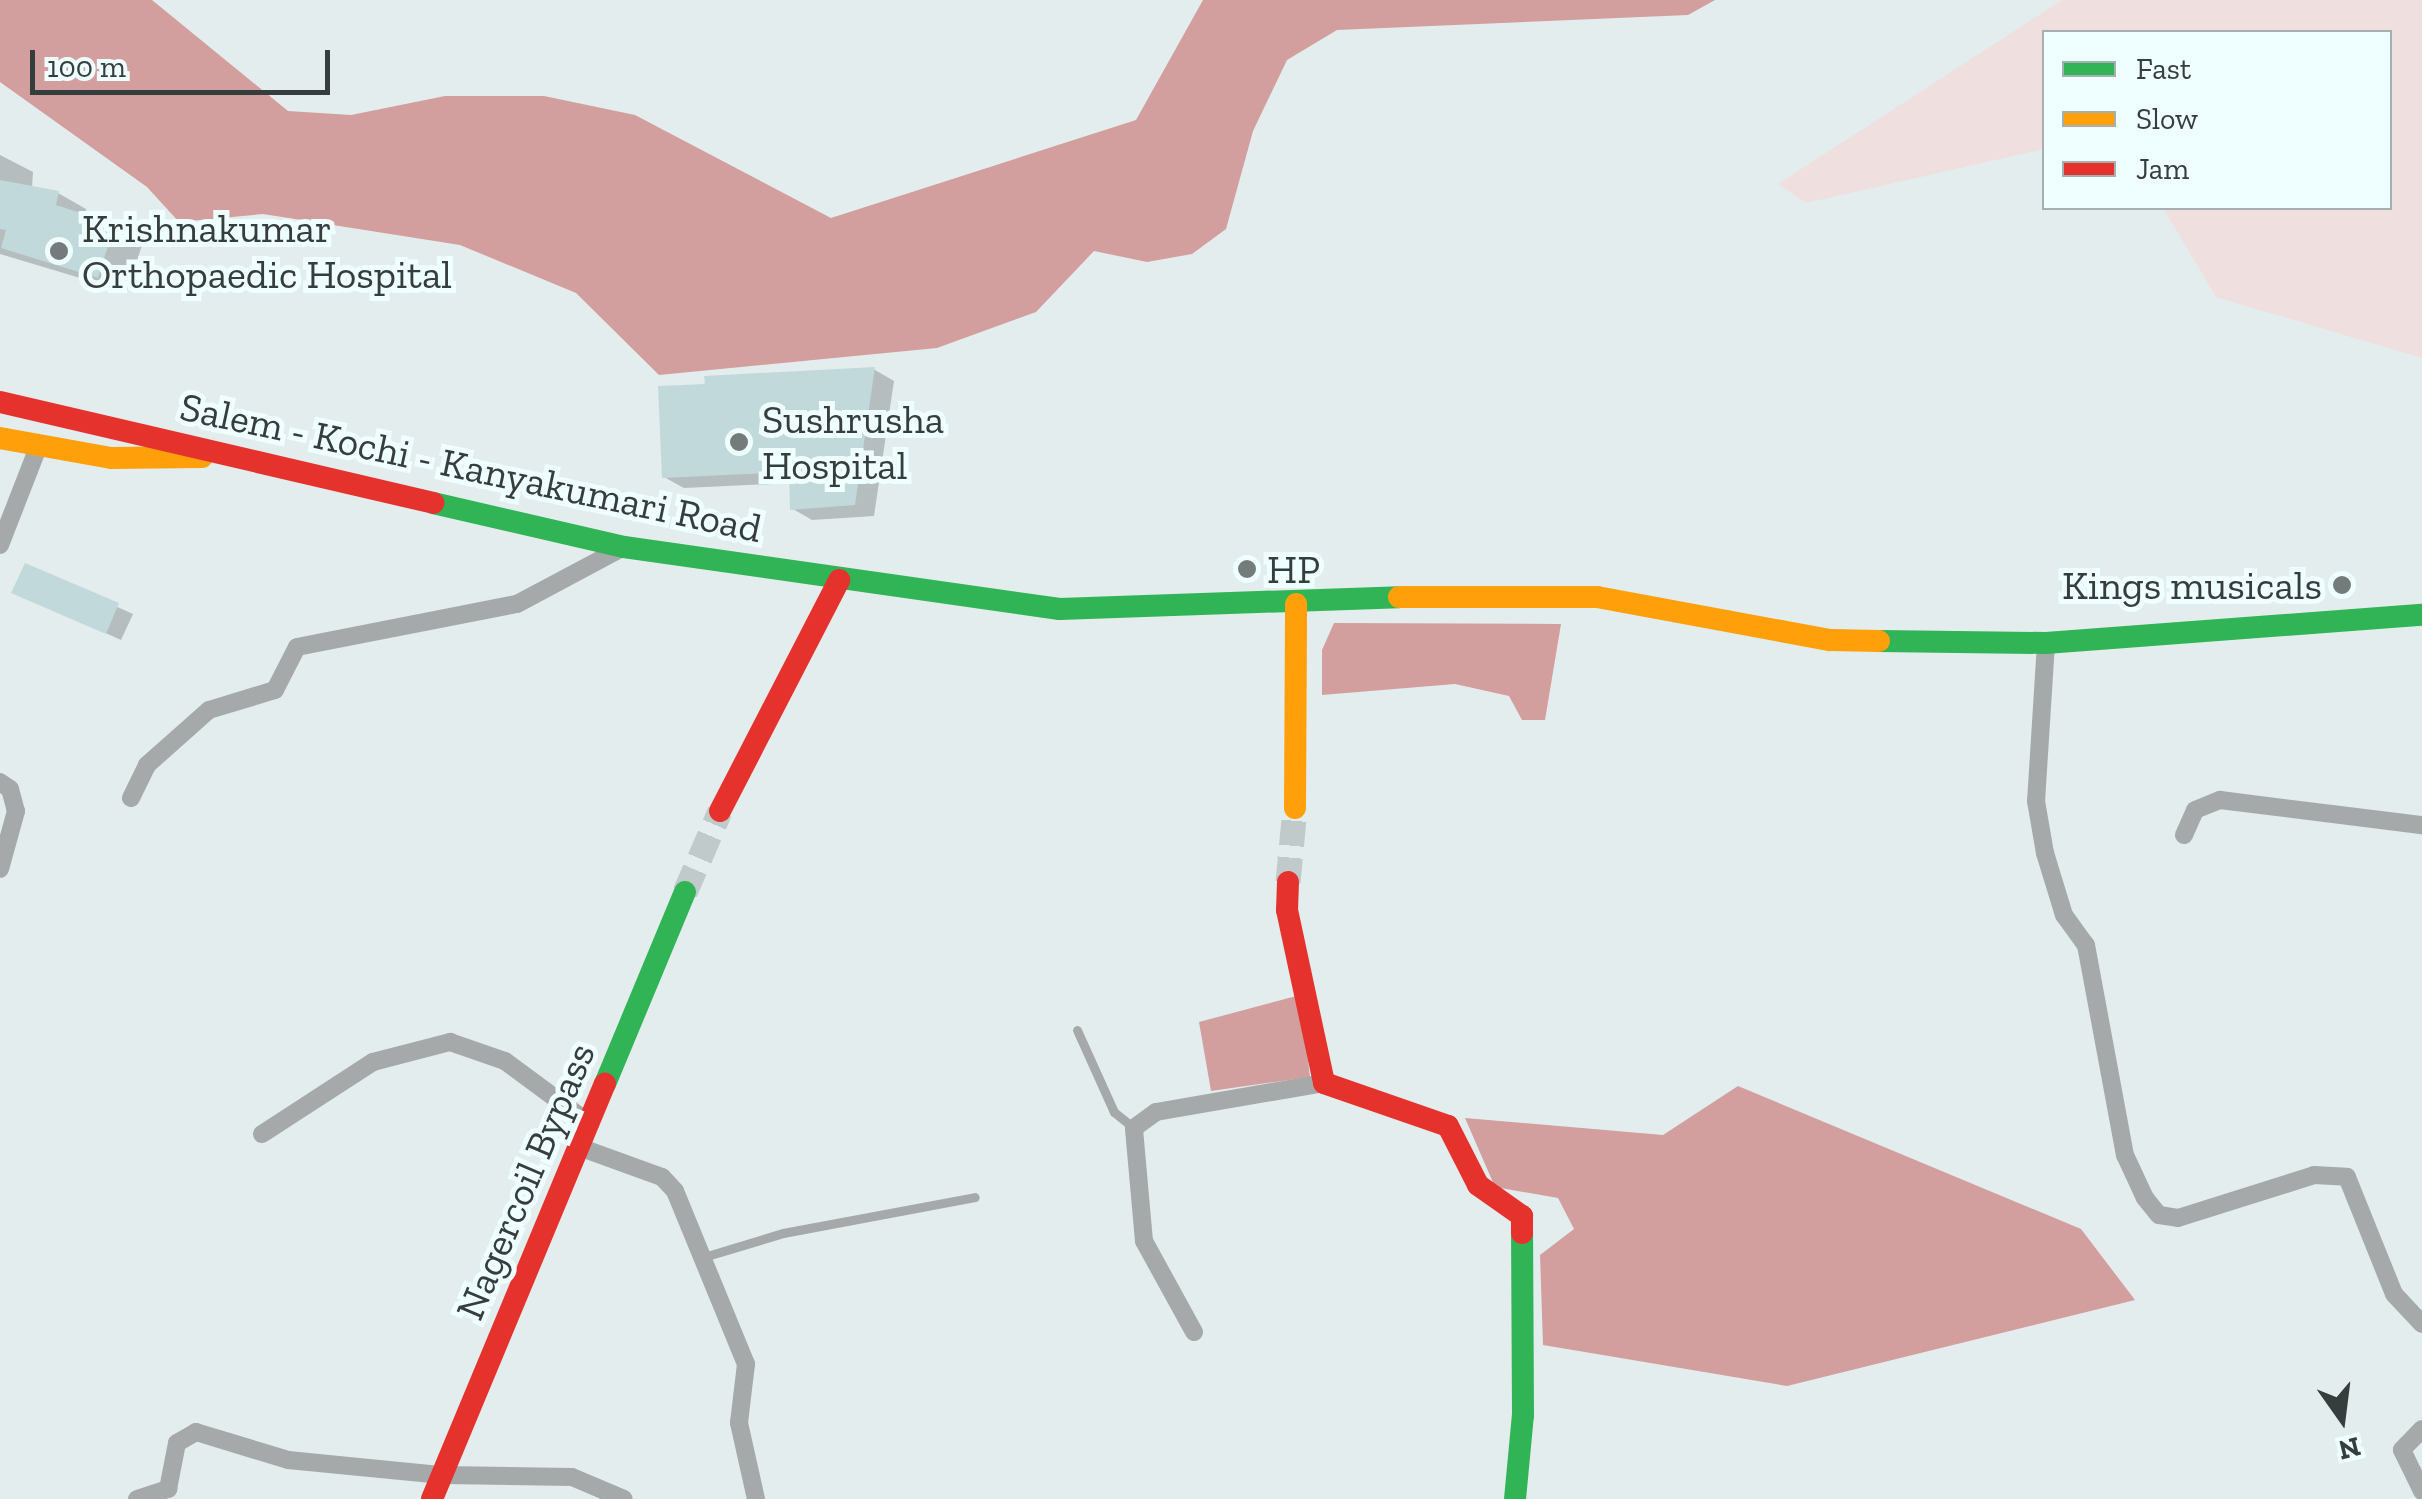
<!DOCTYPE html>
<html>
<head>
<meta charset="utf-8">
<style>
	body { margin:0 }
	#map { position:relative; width:2422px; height:1499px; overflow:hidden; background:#e3edee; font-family:"Zilla Slab",serif }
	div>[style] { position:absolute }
	.green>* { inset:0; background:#efdfde }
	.water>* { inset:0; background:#d29f9e }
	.shadow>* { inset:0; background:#0003 }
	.building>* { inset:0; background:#c1d9db }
	.secondary-tunnel>* { height:25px; margin-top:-12.5px; transform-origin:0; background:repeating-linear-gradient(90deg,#c0cacb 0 25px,transparent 0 37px) }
	.lane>* { height:9px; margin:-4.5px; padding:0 4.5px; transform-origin:4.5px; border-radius:4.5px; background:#a6a9a9 }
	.street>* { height:18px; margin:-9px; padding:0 9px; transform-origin:9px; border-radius:9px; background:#a6a9a9 }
	.fast>* { height:22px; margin:-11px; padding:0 11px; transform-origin:11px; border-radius:11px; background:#30b455 }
	.slow>* { height:22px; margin:-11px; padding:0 11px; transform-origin:11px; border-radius:11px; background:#ff9f0a }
	.jam>* { height:22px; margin:-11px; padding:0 11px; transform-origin:11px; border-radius:11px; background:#e5322d }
	.dots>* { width:28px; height:28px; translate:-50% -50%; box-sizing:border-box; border:5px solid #effefe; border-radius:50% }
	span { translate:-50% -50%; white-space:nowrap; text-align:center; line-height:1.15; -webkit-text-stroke:10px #effefe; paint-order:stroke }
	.poi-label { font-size:40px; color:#363d3d }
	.left { translate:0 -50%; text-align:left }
	.right { translate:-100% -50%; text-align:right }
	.street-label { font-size:40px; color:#363d3d }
	.legend { position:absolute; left:2042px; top:30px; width:350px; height:180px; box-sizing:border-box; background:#effefe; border:2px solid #a5b1b1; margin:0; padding:12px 18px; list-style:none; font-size:30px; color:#363d3d }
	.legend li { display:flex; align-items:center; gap:20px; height:50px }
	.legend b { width:50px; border:2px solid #a5b1b1 }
	.north { position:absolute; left:2292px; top:1369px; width:100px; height:100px; -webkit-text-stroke:8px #effefe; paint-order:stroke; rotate:166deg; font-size:28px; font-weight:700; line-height:40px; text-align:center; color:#363d3d }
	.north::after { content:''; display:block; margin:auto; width:35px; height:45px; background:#363d3d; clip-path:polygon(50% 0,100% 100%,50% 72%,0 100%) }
	.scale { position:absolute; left:30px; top:50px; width:300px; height:45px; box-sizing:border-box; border:5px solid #363d3d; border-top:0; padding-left:12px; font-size:30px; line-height:35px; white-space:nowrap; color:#363d3d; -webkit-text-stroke:8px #effefe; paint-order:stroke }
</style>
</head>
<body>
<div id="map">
	<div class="green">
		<div style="clip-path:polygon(2062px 0,2422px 0,2422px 358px,2216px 297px,2163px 208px,2390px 208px,2390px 32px,2044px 32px,2044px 149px,1806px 203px,1778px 184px)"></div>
	</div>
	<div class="water">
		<div style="clip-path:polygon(0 0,152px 0,288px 111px,351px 115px,445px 96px,544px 96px,635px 115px,831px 218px,1136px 120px,1203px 0,1715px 0,1688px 15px,1337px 30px,1287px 60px,1253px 131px,1226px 229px,1192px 254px,1147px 262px,1094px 251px,1036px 312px,937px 348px,659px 375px,576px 293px,460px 245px,263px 214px,179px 222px,147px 187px,0 82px)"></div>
		<div style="clip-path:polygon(1334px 623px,1561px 624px,1545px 720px,1522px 720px,1509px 696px,1455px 684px,1322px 695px,1322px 650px)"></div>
		<div style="clip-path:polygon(1300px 995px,1310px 1077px,1211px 1091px,1199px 1022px)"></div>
		<div style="clip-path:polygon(1738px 1086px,2081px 1229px,2135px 1300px,1787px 1386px,1543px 1345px,1540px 1255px,1574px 1229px,1558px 1198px,1495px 1187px,1465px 1118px,1663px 1135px)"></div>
	</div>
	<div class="shadow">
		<div style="clip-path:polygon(0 155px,33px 172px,32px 188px,58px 193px,86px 209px,85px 217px,143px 242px,127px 292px,0 254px)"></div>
		<div style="clip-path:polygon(875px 370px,894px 381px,874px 516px,812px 520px,793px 509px,792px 483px,684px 488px,664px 477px,707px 378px)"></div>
		<div style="clip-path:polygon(26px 566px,133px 614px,121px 640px,14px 592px)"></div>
	</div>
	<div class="building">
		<div style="clip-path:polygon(0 180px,59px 191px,56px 205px,115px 224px,98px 278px,1px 248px,6px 230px,0 229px)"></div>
		<div style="clip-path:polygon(875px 367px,855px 505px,790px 510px,789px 472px,662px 478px,658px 386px,705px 384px,704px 376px)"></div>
		<div style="clip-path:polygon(25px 563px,119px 603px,106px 634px,11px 593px)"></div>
	</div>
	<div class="secondary-tunnel">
		<div style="left:1288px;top:882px;width:74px;rotate:-84.6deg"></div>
		<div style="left:685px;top:892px;width:88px;rotate:-66.6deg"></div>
	</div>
	<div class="lane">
		<div style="left:1077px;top:1030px;width:90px;rotate:65.7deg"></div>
		<div style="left:1114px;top:1112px;width:26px;rotate:39deg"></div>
		<div style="left:707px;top:1256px;width:79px;rotate:-16.8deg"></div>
		<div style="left:783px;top:1233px;width:195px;rotate:-10.6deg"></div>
	</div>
	<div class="street">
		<div style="left:0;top:545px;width:107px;rotate:-68.7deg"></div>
		<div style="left:2046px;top:643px;width:158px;rotate:93.6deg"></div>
		<div style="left:2036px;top:801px;width:53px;rotate:80.2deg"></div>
		<div style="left:2045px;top:853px;width:65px;rotate:73deg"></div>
		<div style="left:2064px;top:915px;width:37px;rotate:54deg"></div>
		<div style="left:2086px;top:945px;width:214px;rotate:79.5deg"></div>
		<div style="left:2125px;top:1155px;width:47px;rotate:65.1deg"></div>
		<div style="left:2145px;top:1198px;width:22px;rotate:51deg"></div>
		<div style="left:2159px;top:1215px;width:19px;rotate:9deg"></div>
		<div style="left:2178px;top:1218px;width:143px;rotate:-17.5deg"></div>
		<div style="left:2314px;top:1175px;width:33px;rotate:3deg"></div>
		<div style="left:2347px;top:1177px;width:126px;rotate:68.1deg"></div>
		<div style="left:2394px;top:1294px;width:41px;rotate:47deg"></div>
		<div style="left:0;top:782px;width:12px;rotate:35deg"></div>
		<div style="left:10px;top:789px;width:23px;rotate:75deg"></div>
		<div style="left:16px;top:811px;width:60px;rotate:105.4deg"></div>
		<div style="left:131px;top:798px;width:37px;rotate:-64deg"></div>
		<div style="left:147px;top:765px;width:83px;rotate:-41.6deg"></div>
		<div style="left:209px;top:710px;width:69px;rotate:-16.9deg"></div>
		<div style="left:275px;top:690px;width:48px;rotate:-62.9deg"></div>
		<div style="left:297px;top:647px;width:224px;rotate:-11.1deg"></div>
		<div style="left:517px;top:604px;width:115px;rotate:-28.1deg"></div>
		<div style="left:2184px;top:835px;width:27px;rotate:-66deg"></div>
		<div style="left:2195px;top:810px;width:27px;rotate:-22deg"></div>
		<div style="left:2220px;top:800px;width:204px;rotate:7.1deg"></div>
		<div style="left:262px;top:1134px;width:132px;rotate:-33deg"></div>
		<div style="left:373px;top:1062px;width:80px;rotate:-14.6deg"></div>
		<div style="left:450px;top:1042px;width:58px;rotate:19.1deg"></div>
		<div style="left:505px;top:1061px;width:106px;rotate:36.5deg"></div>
		<div style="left:579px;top:1147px;width:88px;rotate:19.9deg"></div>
		<div style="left:662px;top:1177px;width:19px;rotate:47deg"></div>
		<div style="left:675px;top:1191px;width:187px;rotate:67.7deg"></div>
		<div style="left:746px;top:1364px;width:59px;rotate:96.8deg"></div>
		<div style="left:739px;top:1423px;width:78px;rotate:77.4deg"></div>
		<div style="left:1194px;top:1332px;width:104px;rotate:-118.8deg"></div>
		<div style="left:1144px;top:1241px;width:113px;rotate:-95.1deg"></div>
		<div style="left:1134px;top:1128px;width:27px;rotate:-36deg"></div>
		<div style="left:1156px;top:1112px;width:170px;rotate:-9.8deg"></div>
		<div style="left:2422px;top:1429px;width:29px;rotate:134deg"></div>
		<div style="left:2402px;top:1450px;width:46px;rotate:64deg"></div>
		<div style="left:137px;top:1499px;width:33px;rotate:-18deg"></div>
		<div style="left:168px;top:1489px;width:47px;rotate:-78.9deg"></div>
		<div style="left:177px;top:1443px;width:22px;rotate:-30deg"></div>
		<div style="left:196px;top:1432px;width:96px;rotate:16.9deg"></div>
		<div style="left:288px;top:1460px;width:155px;rotate:5.6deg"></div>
		<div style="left:442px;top:1475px;width:130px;rotate:0.9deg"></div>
		<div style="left:572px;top:1477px;width:56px;rotate:22.9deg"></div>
	</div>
	<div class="fast">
		<div style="left:433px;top:503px;width:196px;rotate:13deg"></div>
		<div style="left:624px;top:547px;width:440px;rotate:8.1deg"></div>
		<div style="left:1060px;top:609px;width:339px;rotate:-2deg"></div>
		<div style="left:1879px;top:641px;width:167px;rotate:0.7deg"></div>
		<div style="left:2046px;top:643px;width:377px;rotate:-4.3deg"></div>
		<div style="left:605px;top:1084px;width:208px;rotate:-67.4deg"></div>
		<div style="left:1515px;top:1499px;width:84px;rotate:-84.6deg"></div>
		<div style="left:1523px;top:1415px;width:182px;rotate:-90.3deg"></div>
	</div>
	<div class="slow">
		<div style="left:0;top:438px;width:113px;rotate:10.2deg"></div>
		<div style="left:111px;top:458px;width:91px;rotate:-0.6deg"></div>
		<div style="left:1399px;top:597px;width:198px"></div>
		<div style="left:1597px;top:597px;width:237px;rotate:10.5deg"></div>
		<div style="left:1830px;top:640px;width:49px;rotate:1.2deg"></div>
		<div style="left:1295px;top:808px;width:204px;rotate:-89.7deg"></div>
	</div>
	<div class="jam">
		<div style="left:0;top:402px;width:445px;rotate:13.1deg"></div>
		<div style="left:720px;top:811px;width:260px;rotate:-62.7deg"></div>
		<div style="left:1288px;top:882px;width:28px;rotate:92deg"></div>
		<div style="left:1287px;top:910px;width:177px;rotate:77.9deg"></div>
		<div style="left:1324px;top:1083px;width:131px;rotate:19.1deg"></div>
		<div style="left:1448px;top:1126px;width:66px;rotate:63deg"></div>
		<div style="left:1478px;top:1185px;width:54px;rotate:35.2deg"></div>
		<div style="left:1522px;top:1216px;width:17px;rotate:90deg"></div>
		<div style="left:432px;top:1499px;width:450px;rotate:-67.4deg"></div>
	</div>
	<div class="dots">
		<div style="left:59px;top:251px;background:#737b7b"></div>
		<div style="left:739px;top:442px;background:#737b7b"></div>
		<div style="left:1247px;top:569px;background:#737b7b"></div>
		<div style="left:2342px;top:585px;background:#737b7b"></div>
	</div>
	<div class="poi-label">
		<span class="left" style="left:82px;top:251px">Krishnakumar<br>Orthopaedic Hospital</span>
		<span class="left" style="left:762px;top:442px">Sushrusha<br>Hospital</span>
		<span class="left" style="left:1267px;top:569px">HP</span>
		<span class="right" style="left:2322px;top:585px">Kings musicals</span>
	</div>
	<div class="street-label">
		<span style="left:471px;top:467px;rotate:12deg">Salem - Kochi - Kanyakumari Road</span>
		<span style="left:525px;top:1181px;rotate:-67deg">Nagercoil Bypass</span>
	</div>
	<ul class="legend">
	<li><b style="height:12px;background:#30b455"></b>Fast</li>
	<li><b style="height:12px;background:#ff9f0a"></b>Slow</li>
	<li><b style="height:12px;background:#e5322d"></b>Jam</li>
	</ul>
	<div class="north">N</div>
	<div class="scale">100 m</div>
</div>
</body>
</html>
